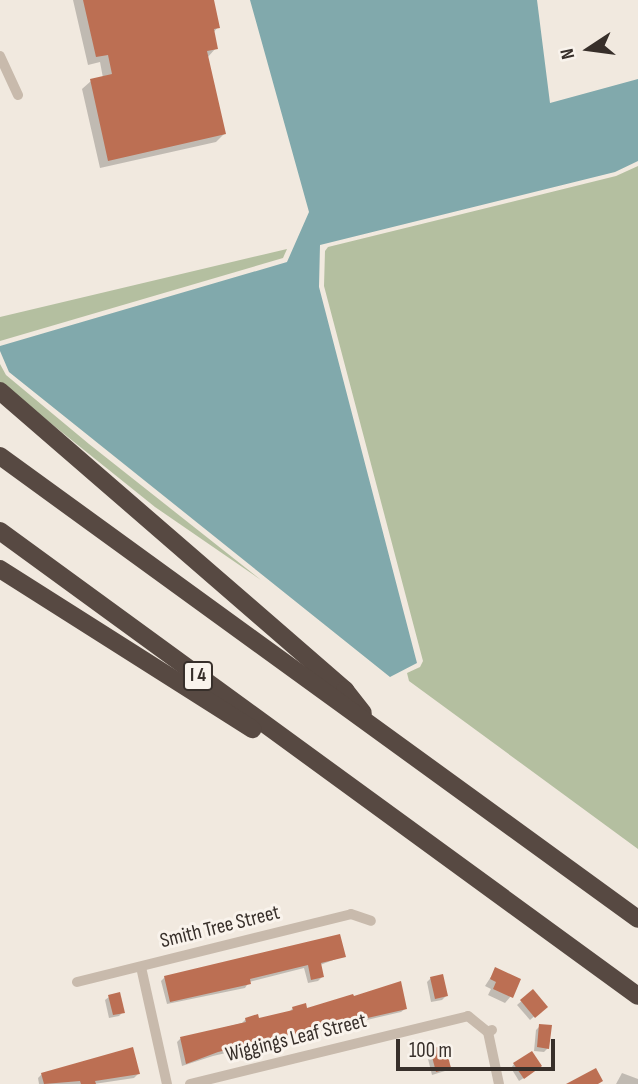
<!DOCTYPE html>
<html>
<head>
<meta charset="utf-8">
<style>
	body { margin:0 }
	#map { position:relative; width:638px; height:1084px; overflow:hidden; background:#f1e9df; font-family:"Sofia Sans Condensed",sans-serif }
	div>[style] { position:absolute }
	.green>* { inset:0; background:#b4bfa0 }
	.water>* { inset:0; background:#81a9ac }
	.shadow>* { inset:0; background:#0003 }
	.building>* { inset:0; background:#bc6f53 }
	.minor>* { height:10px; margin:-5px; padding:0 5px; transform-origin:5px; border-radius:5px; background:#c8baac }
	.motorway>* { height:18px; margin:-9px; padding:0 9px; transform-origin:9px; border-radius:9px; background:#574942 }
	span { translate:-50% -50%; white-space:nowrap; text-align:center; line-height:1.15; -webkit-text-stroke:6px #f9f3ec; paint-order:stroke }
	.shield-label span { padding:2px 5px; background:#f9f3ec; border:2px solid; border-radius:5px; -webkit-text-stroke-width:0 }
	.shield-label { font-size:19px; color:#372f2a; font-weight:700 }
	.street-label { font-size:21px; color:#372f2a }
	.north { position:absolute; left:554px; top:14px; width:70px; height:70px; -webkit-text-stroke:5px #f9f3ec; paint-order:stroke; rotate:257deg; font-size:19px; font-weight:700; line-height:28px; text-align:center; color:#372f2a }
	.north::after { content:''; display:block; margin:auto; width:24px; height:32px; background:#372f2a; clip-path:polygon(50% 0,100% 100%,50% 72%,0 100%) }
	.scale { position:absolute; left:396px; top:1039px; width:159px; height:32px; box-sizing:border-box; border:4px solid #372f2a; border-top:0; padding-left:9px; font-size:21px; line-height:24px; white-space:nowrap; color:#372f2a; -webkit-text-stroke:5px #f9f3ec; paint-order:stroke }
</style>
</head>
<body>
<div id="map">
	<div class="green">
		<div style="clip-path:polygon(638px 166px,638px 849px,409px 681px,407px 673px,420px 667px,423px 661px,324px 286px,325px 251px,328px 247px,616px 176px)"></div>
		<div style="clip-path:polygon(287px 249px,283px 258px,0 341px,0 317px)"></div>
		<div style="clip-path:polygon(0 364px,6px 375px,89px 444px,261px 580px,155px 507px,13px 393px,0 382px)"></div>
	</div>
	<div class="water">
		<div style="clip-path:polygon(250px 0,537px 0,550px 103px,638px 79px,638px 161px,615px 172px,320px 245px,319px 287px,417px 663px,390px 677px,9px 372px,0 351px,0 346px,287px 262px,309px 212px)"></div>
	</div>
	<div class="shadow">
		<div style="clip-path:polygon(73px 0,212px 0,218px 27px,213px 33px,216px 48px,207px 58px,224px 134px,216px 142px,100px 168px,82px 89px,91px 81px,103px 78px,100px 62px,88px 65px)"></div>
		<div style="clip-path:polygon(344px 956px,320px 965px,322px 977px,318px 981px,308px 983px,304px 968px,249px 982px,245px 988px,167px 1004px,161px 981px,165px 977px)"></div>
		<div style="clip-path:polygon(496px 969px,511px 996px,505px 1003px,488px 995px,491px 989px,485px 986px)"></div>
		<div style="clip-path:polygon(431px 978px,446px 996px,442px 1000px,431px 1002px,427px 982px)"></div>
		<div style="clip-path:polygon(532px 992px,545px 1007px,530px 1020px,517px 1005px)"></div>
		<div style="clip-path:polygon(109px 997px,123px 1012px,119px 1016px,109px 1018px,105px 1000px)"></div>
		<div style="clip-path:polygon(293px 1008px,405px 1009px,401px 1012px,213px 1056px,182px 1066px,177px 1042px,180px 1039px,242px 1023px,246px 1019px,258px 1020px,288px 1013px)"></div>
		<div style="clip-path:polygon(540px 1026px,548px 1048px,544px 1052px,534px 1051px,536px 1030px)"></div>
		<div style="clip-path:polygon(431px 1051px,449px 1068px,445px 1071px,432px 1075px,427px 1055px)"></div>
		<div style="clip-path:polygon(514px 1064px,536px 1070px,519px 1081px,511px 1068px)"></div>
		<div style="clip-path:polygon(622px 1073px,638px 1079px,638px 1084px,616px 1084px)"></div>
		<div style="clip-path:polygon(42px 1074px,138px 1074px,134px 1078px,94px 1084px,39px 1084px,38px 1078px)"></div>
	</div>
	<div class="building">
		<div style="clip-path:polygon(83px 0,214px 0,220px 28px,214px 29px,218px 49px,207px 51px,226px 134px,108px 161px,90px 79px,112px 74px,108px 55px,96px 57px)"></div>
		<div style="clip-path:polygon(340px 934px,346px 957px,321px 963px,324px 977px,311px 980px,308px 965px,250px 979px,251px 984px,170px 1002px,164px 976px)"></div>
		<div style="clip-path:polygon(495px 967px,521px 979px,513px 998px,493px 989px,496px 982px,490px 979px)"></div>
		<div style="clip-path:polygon(443px 974px,448px 996px,435px 999px,430px 977px)"></div>
		<div style="clip-path:polygon(401px 981px,407px 1009px,218px 1052px,186px 1064px,180px 1037px,246px 1022px,245px 1018px,258px 1014px,259px 1018px,293px 1010px,292px 1007px,306px 1003px,307px 1008px,353px 994px,354px 996px)"></div>
		<div style="clip-path:polygon(533px 989px,548px 1007px,535px 1018px,520px 1000px)"></div>
		<div style="clip-path:polygon(120px 992px,125px 1013px,113px 1015px,108px 995px)"></div>
		<div style="clip-path:polygon(539px 1024px,552px 1025px,549px 1049px,537px 1047px)"></div>
		<div style="clip-path:polygon(445px 1045px,451px 1068px,436px 1072px,430px 1049px)"></div>
		<div style="clip-path:polygon(133px 1047px,140px 1074px,95px 1081px,96px 1084px,81px 1084px,80px 1081px,44px 1084px,41px 1073px)"></div>
		<div style="clip-path:polygon(532px 1051px,542px 1066px,524px 1079px,513px 1063px)"></div>
		<div style="clip-path:polygon(596px 1068px,603px 1081px,598px 1084px,566px 1084px)"></div>
	</div>
	<div class="minor">
		<div style="left:0;top:56px;width:43px;rotate:65.2deg"></div>
		<div style="left:141px;top:967px;width:120px;rotate:77.5deg"></div>
		<div style="left:77px;top:982px;width:282px;rotate:-13.9deg"></div>
		<div style="left:351px;top:914px;width:21px;rotate:19deg"></div>
		<div style="left:492px;top:1030px;width:4px;rotate:153deg"></div>
		<div style="left:488px;top:1032px;width:53px;rotate:78.1deg"></div>
		<div style="left:190px;top:1084px;width:286px;rotate:-13.7deg"></div>
		<div style="left:468px;top:1016px;width:26px;rotate:39deg"></div>
	</div>
	<div class="motorway">
		<div style="left:0;top:391px;width:457px;rotate:40.9deg"></div>
		<div style="left:345px;top:690px;width:29px;rotate:52deg"></div>
		<div style="left:0;top:456px;width:788px;rotate:35.97deg"></div>
		<div style="left:0;top:531px;width:789px;rotate:36.09deg"></div>
		<div style="left:0;top:569px;width:299px;rotate:32.4deg"></div>
	</div>
	<div class="shield-label">
		<span style="left:198px;top:676px">I 4</span>
	</div>
	<div class="street-label">
		<span style="left:220px;top:927px;rotate:-14deg">Smith Tree Street</span>
		<span style="left:296px;top:1038px;rotate:-14deg">Wiggings Leaf Street</span>
	</div>
	<div class="north">N</div>
	<div class="scale">100 m</div>
</div>
</body>
</html>
